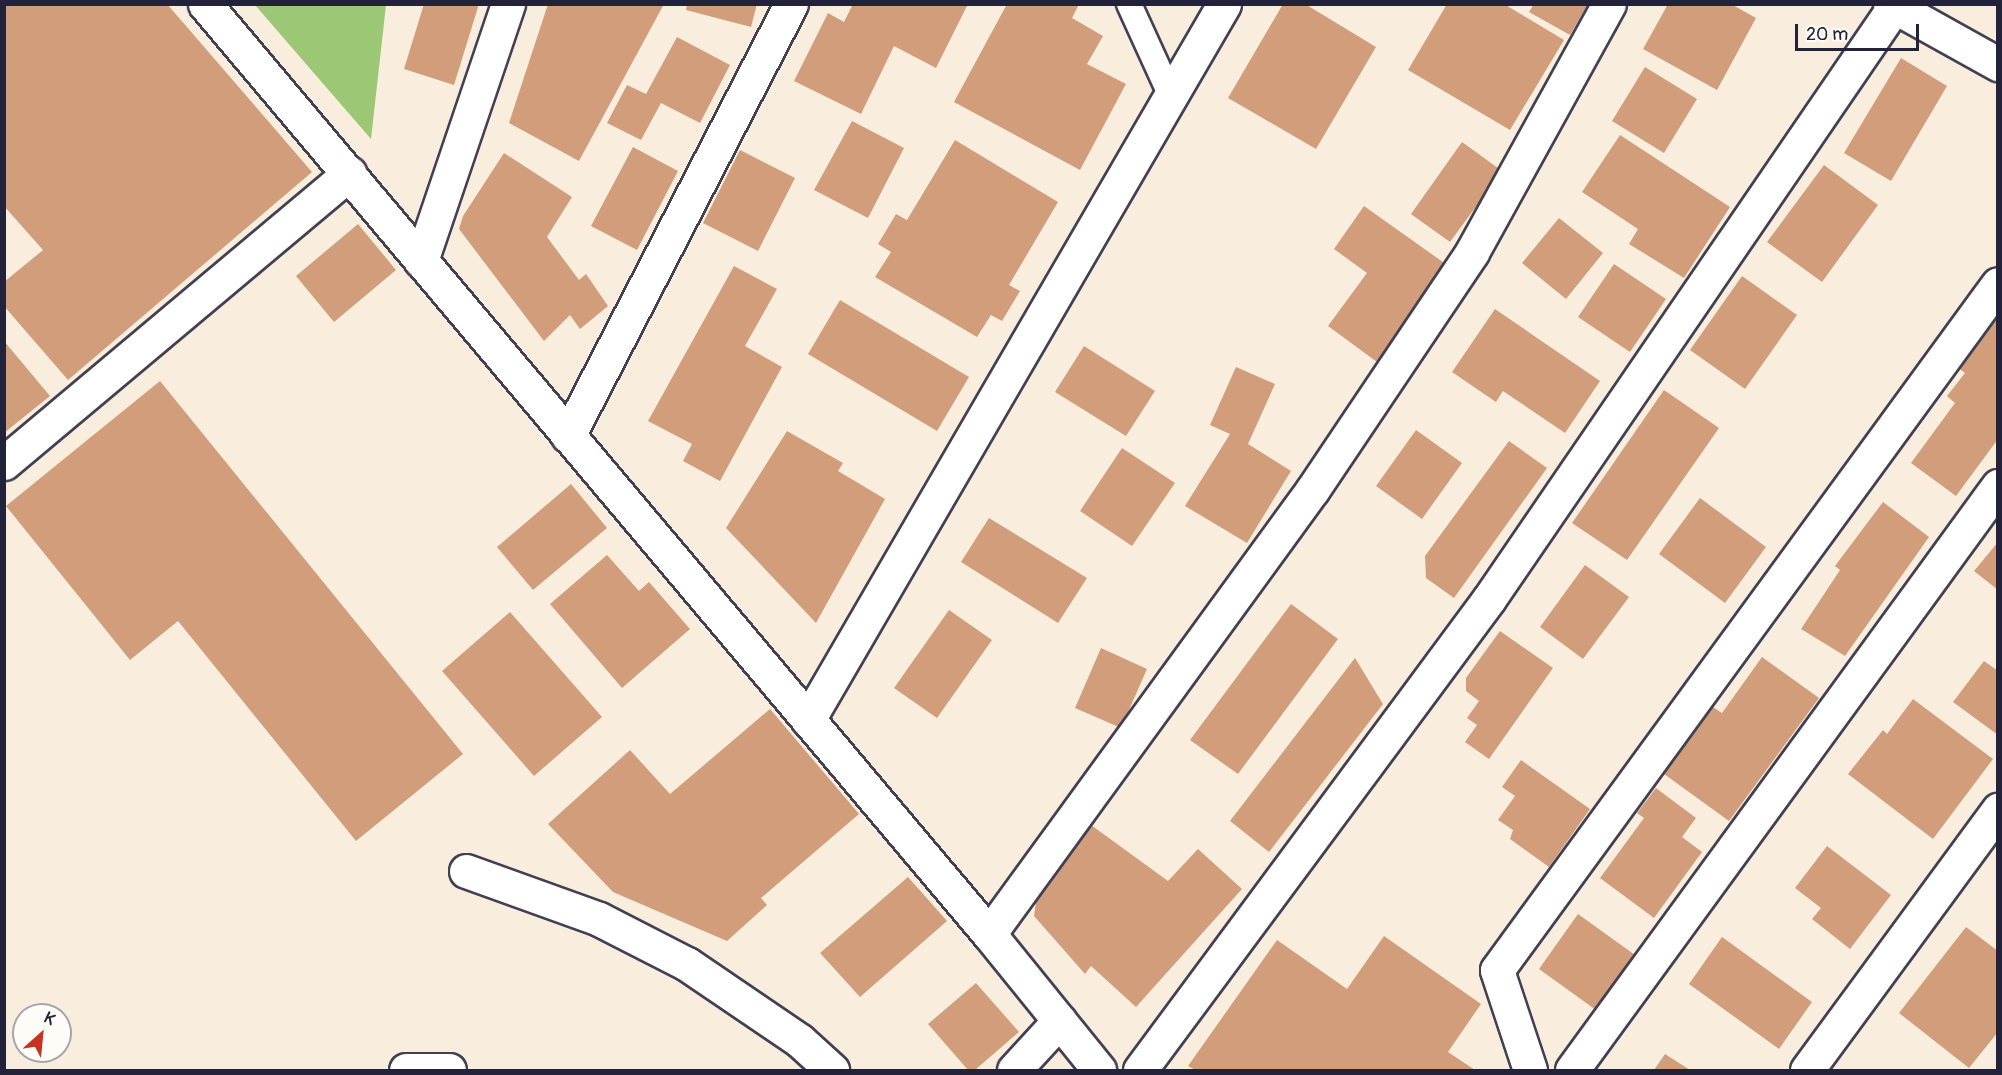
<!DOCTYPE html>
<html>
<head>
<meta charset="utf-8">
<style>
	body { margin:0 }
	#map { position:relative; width:2002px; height:1075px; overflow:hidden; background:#f9edde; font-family:Pangolin,sans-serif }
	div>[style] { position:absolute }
	.green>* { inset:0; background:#9cc774 }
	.building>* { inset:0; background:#d29d7b }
	.roads { filter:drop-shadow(2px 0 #424053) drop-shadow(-2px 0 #424053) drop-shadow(0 2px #424053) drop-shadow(0 -2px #424053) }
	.lane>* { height:24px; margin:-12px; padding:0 12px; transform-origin:12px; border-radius:12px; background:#fff }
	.street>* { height:33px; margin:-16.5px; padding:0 16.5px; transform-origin:16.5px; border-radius:16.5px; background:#fff }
	.secondary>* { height:33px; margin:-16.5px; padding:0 16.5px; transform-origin:16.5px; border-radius:16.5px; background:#fff }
	.highway>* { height:33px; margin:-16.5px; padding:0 16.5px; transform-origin:16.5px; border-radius:16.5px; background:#fff }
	span { translate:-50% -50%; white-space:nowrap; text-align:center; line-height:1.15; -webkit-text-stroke:5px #fdfcf7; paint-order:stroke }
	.frame { position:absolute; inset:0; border:6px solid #22223b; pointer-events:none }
	.north { position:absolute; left:12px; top:1003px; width:60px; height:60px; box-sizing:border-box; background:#fdfcf7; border:2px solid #a5a5ac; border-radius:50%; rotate:27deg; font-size:16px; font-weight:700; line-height:24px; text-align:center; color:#22223b }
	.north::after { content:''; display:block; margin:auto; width:21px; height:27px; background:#c8321e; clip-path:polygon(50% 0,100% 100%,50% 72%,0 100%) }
	.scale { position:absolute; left:1795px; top:24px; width:124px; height:27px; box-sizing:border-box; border:3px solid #22223b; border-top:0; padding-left:8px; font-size:18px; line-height:21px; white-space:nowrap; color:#22223b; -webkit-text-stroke:4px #fdfcf7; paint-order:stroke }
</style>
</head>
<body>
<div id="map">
	<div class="green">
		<div style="clip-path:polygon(255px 5px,386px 5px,371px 139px)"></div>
	</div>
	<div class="building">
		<div style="clip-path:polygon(4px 4px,167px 4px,312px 172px,68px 380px,4px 306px,4px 282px,43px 250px,4px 206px)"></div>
		<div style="clip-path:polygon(424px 4px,479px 4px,454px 85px,404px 69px)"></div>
		<div style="clip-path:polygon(548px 4px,664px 4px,579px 161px,509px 123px)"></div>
		<div style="clip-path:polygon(687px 4px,757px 4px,751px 27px,686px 10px)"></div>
		<div style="clip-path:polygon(853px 4px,968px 4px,936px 68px,894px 46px,861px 114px,794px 81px,828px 13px,844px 22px)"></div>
		<div style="clip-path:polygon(1007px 4px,1079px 4px,1072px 18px,1103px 36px,1087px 64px,1126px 84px,1080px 170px,954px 102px)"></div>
		<div style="clip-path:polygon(1283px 4px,1305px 4px,1376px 47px,1316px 149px,1228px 98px)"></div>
		<div style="clip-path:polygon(1447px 4px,1504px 4px,1564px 40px,1510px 130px,1408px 70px)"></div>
		<div style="clip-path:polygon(1534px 4px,1588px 4px,1570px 35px,1529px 12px)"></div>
		<div style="clip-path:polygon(1668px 4px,1731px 4px,1756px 18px,1717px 90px,1643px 49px)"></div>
		<div style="clip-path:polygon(677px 37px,730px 65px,700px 123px,661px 103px,641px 140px,607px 123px,627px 85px,646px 94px)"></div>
		<div style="clip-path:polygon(1901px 58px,1947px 86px,1891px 181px,1844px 153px)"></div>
		<div style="clip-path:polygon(1645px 67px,1697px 99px,1664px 153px,1612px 121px)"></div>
		<div style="clip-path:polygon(852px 121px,904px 148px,868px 218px,814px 190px)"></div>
		<div style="clip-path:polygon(1620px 135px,1730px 207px,1684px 278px,1629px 244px,1638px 229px,1582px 192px)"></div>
		<div style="clip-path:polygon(955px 140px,1058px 202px,1009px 285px,1020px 291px,1002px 321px,991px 315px,977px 337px,875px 277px,891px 252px,878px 244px,896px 214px,907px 220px)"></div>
		<div style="clip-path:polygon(1462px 142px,1502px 171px,1450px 242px,1411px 214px)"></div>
		<div style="clip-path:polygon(633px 147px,678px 171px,637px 250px,591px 226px)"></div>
		<div style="clip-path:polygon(740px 150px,795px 178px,758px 251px,703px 223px)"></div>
		<div style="clip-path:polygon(504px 153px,572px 197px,547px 237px,579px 280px,586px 274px,608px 306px,580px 329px,570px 315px,544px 341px,459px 229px,463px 216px)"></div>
		<div style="clip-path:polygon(1824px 165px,1878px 205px,1822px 282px,1767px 242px)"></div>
		<div style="clip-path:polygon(1364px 206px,1447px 265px,1377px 362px,1328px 326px,1367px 273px,1334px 249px)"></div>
		<div style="clip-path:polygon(1559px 218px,1603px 253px,1566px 299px,1522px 263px)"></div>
		<div style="clip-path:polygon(358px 224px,396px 270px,334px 322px,296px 276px)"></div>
		<div style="clip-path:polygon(1614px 264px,1666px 299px,1630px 352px,1578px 317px)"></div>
		<div style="clip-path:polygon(734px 266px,777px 289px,745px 346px,782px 367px,720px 481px,683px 461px,692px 444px,648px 421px)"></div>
		<div style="clip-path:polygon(1742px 276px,1797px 315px,1745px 389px,1690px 350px)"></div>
		<div style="clip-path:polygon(840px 300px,969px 377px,937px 431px,808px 354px)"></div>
		<div style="clip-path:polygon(1495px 309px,1600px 381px,1565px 433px,1503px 391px,1496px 402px,1452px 372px)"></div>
		<div style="clip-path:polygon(1998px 314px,1998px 439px,1956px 496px,1911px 463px,1955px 403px,1947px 396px,1965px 373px,1957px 367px)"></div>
		<div style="clip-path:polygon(4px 341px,50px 396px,4px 433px)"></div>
		<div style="clip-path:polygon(1084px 346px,1155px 391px,1126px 436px,1055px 392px)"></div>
		<div style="clip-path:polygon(1236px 367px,1275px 384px,1248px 444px,1291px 471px,1247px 543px,1185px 506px,1230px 434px,1210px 425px)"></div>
		<div style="clip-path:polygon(160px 381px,463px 754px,356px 841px,178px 621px,130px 660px,6px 506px)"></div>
		<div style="clip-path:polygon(1664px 390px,1719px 428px,1627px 560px,1572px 523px)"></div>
		<div style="clip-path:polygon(1416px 430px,1462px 463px,1422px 519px,1376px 486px)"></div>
		<div style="clip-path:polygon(787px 431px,843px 463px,838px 471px,885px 499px,816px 623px,726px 528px)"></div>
		<div style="clip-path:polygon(1509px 441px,1547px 468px,1454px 598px,1426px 578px,1425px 556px)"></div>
		<div style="clip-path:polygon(1122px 448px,1175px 483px,1132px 546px,1080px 511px)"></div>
		<div style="clip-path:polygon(571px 484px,607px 528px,533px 590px,497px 547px)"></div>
		<div style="clip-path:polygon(1700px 498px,1766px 547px,1725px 603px,1659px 554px)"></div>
		<div style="clip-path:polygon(1883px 502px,1929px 537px,1845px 656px,1801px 629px,1840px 570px,1835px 566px)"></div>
		<div style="clip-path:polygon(989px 518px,1087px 578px,1058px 623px,961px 562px)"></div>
		<div style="clip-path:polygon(1998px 542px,1998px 590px,1974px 571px)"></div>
		<div style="clip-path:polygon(607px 555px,639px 591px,649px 582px,690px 629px,622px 688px,550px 604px)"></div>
		<div style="clip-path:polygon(1585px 565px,1629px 597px,1583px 659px,1540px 627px)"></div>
		<div style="clip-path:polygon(1291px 604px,1338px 639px,1238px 774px,1190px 740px)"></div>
		<div style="clip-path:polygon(949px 610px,992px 640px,937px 718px,894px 688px)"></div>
		<div style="clip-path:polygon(510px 612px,602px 717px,534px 776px,442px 671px)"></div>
		<div style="clip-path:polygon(1500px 631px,1553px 668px,1489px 759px,1465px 742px,1477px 725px,1467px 718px,1479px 701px,1466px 691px,1466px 678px)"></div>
		<div style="clip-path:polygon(1101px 648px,1147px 669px,1121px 728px,1075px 708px)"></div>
		<div style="clip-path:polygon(1762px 657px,1819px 698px,1729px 821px,1664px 774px,1713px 707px,1722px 713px)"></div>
		<div style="clip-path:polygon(1355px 658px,1383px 704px,1269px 852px,1230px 821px)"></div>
		<div style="clip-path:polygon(1984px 661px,1998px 671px,1998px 735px,1953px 702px)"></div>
		<div style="clip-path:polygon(1913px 699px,1993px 759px,1933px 839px,1848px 774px,1883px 730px,1887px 734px)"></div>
		<div style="clip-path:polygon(770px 709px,859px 814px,761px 898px,767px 905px,727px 941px,613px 892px,548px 824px,630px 750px,670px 794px)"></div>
		<div style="clip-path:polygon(1521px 760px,1590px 809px,1549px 867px,1510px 839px,1513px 830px,1498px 820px,1515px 796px,1502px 787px)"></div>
		<div style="clip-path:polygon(1656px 788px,1696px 818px,1682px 837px,1702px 852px,1654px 918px,1600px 878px,1644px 818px,1637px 813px)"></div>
		<div style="clip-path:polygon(1091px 825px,1168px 881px,1198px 849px,1242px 889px,1136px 1007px,1091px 966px,1085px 974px,1034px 916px,1037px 895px)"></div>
		<div style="clip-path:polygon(1827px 846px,1891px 895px,1850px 949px,1812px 919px,1821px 908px,1795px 888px)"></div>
		<div style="clip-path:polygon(908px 877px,947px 921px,860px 997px,820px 953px)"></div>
		<div style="clip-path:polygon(1578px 914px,1635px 955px,1596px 1010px,1539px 969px)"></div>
		<div style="clip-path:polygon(1966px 927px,1998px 951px,1998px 1032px,1969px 1068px,1899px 1013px)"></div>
		<div style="clip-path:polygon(1384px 936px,1481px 1004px,1448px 1052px,1475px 1070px,1195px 1070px,1188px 1066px,1277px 940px,1347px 989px)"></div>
		<div style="clip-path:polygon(1722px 937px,1812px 1002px,1779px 1049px,1689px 984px)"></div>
		<div style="clip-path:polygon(976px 983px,1019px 1032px,975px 1070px,968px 1070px,928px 1024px)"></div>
		<div style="clip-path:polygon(1665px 1054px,1690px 1070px,1654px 1070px)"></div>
	</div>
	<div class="roads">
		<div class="lane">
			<div style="left:1129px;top:4px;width:101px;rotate:65.5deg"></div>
		</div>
		<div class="street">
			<div style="left:1890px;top:4px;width:124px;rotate:29.1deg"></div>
			<div style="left:421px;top:261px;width:271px;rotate:-71.3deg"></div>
			<div style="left:568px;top:436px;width:486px;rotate:-62.7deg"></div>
			<div style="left:4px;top:463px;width:451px;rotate:-40deg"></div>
			<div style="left:808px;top:720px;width:828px;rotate:-59.84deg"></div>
			<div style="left:466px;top:871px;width:141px;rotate:19.8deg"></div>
			<div style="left:599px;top:919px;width:99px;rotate:27.1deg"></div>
			<div style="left:687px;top:964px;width:135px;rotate:34.2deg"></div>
			<div style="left:799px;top:1040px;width:45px;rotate:42.3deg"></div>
			<div style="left:989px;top:934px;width:550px;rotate:-53.94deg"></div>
			<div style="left:1313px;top:489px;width:285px;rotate:-56.1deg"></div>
			<div style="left:1472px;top:252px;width:283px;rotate:-61.1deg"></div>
			<div style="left:1014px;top:1070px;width:67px;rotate:-47.4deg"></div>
			<div style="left:1140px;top:1070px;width:586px;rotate:-53.46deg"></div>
			<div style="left:1489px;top:599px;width:717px;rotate:-55.62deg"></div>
			<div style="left:1530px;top:1070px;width:105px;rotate:-108.3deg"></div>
			<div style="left:1497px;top:970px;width:849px;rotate:-53.86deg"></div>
			<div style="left:1572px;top:1070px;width:723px;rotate:-53.89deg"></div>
			<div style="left:1807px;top:1070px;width:323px;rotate:-53.7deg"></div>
		</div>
		<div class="secondary">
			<div style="left:205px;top:4px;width:1216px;rotate:49.87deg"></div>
			<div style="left:989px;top:934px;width:175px;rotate:51deg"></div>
		</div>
		<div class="highway">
			<div style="left:406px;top:1070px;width:43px"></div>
		</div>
	</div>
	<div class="frame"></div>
	<div class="north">K</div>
	<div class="scale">20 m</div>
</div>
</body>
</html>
